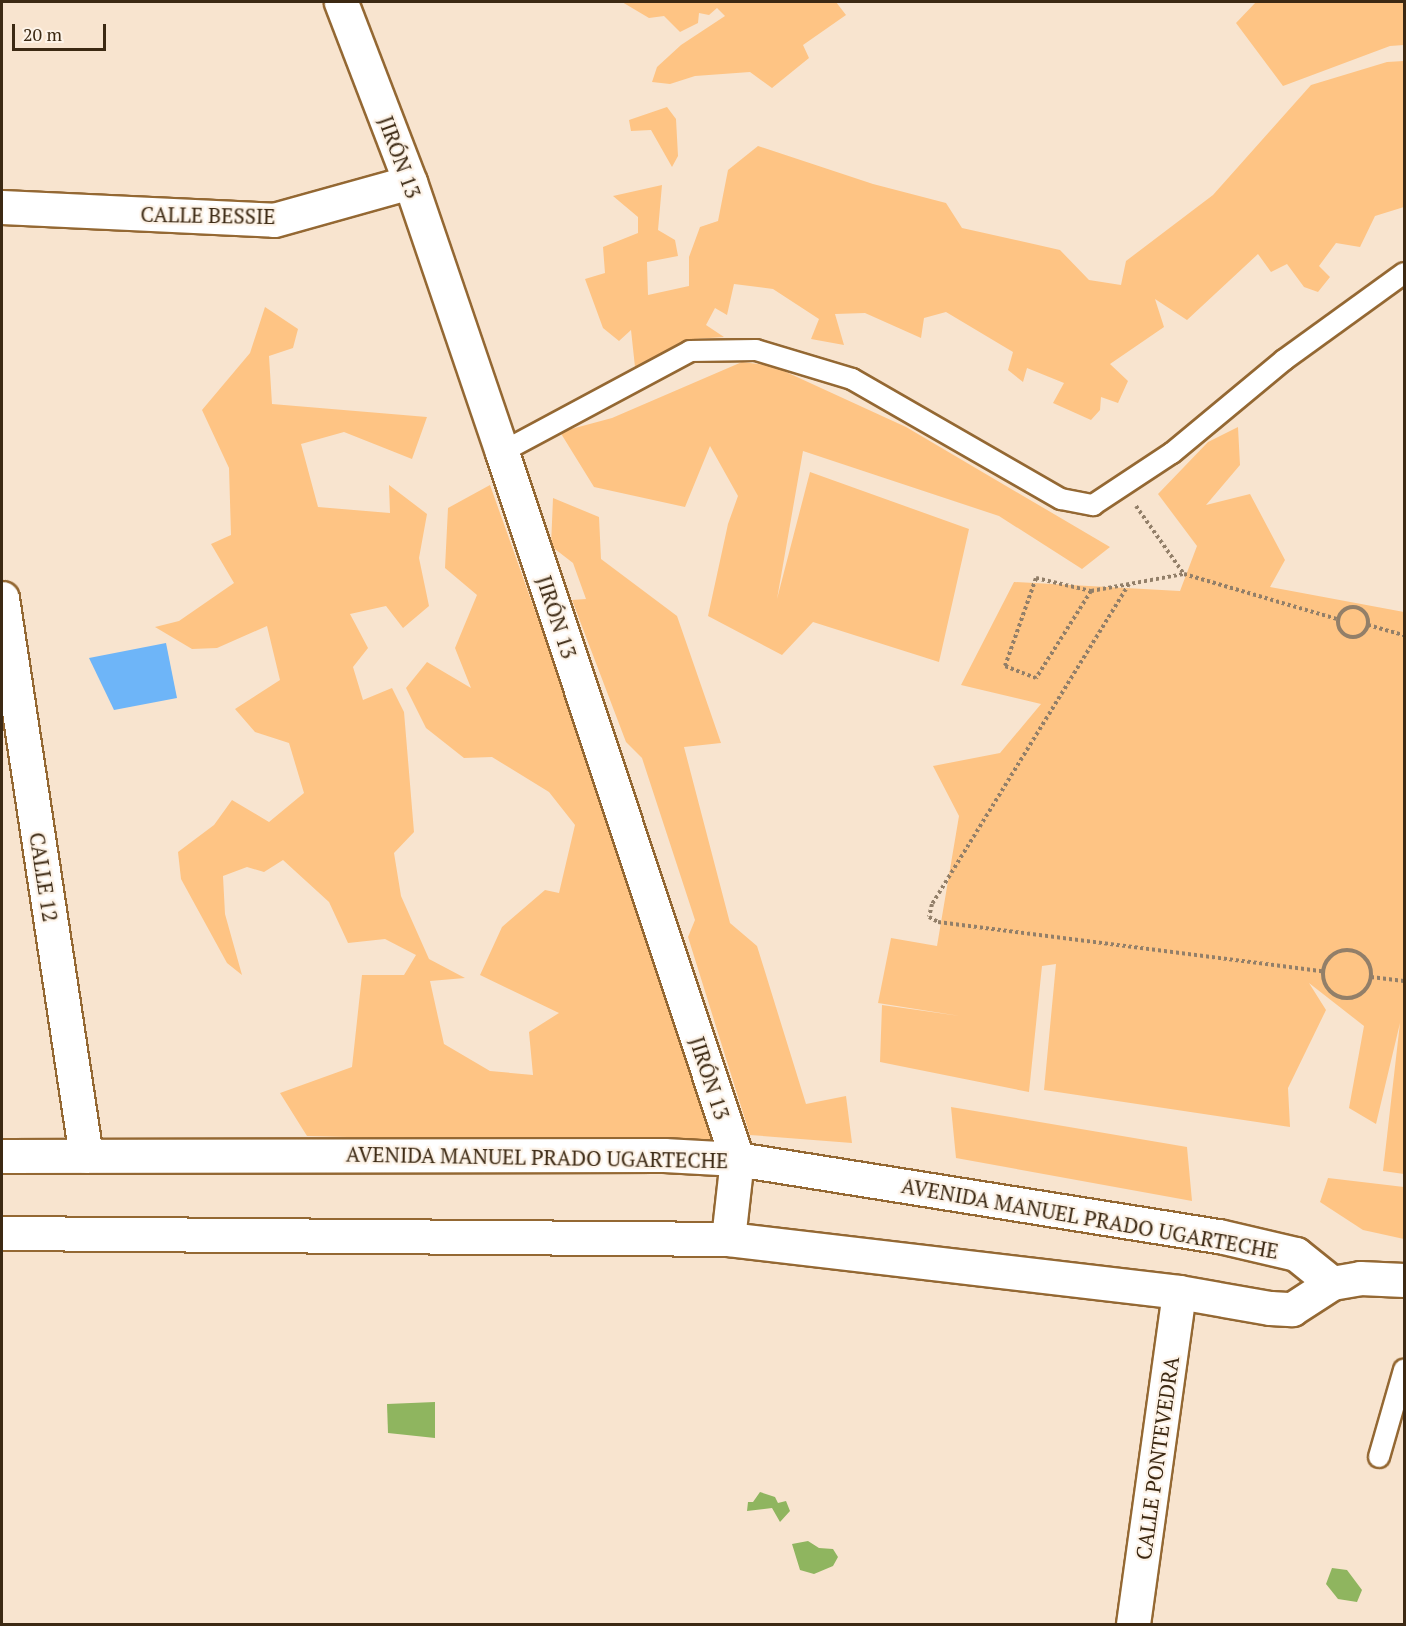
<!DOCTYPE html>
<html>
<head>
<meta charset="utf-8">
<style>
	body { margin:0 }
	#map { position:relative; width:1406px; height:1626px; overflow:hidden; background:#f8e4cf; font-family:"PT Serif",serif }
	div>[style] { position:absolute }
	.green>* { inset:0; background:#fec484 }
	.water>* { inset:0; background:#8fb55f }
	.building>* { inset:0; background:#6eb5f8 }
	.path>* { height:4px; margin-top:-2px; transform-origin:0; background:repeating-linear-gradient(90deg,#927f69 0 3px,transparent 0 6px) }
	.path>.ring { margin:-2px; padding:0; box-sizing:content-box; background:none; border:4px solid #927f69; border-radius:50% }
	.roads { filter:drop-shadow(2px 0 #946833) drop-shadow(-2px 0 #946833) drop-shadow(0 2px #946833) drop-shadow(0 -2px #946833) }
	.service>* { height:20px; margin:-10px; padding:0 10px; transform-origin:10px; border-radius:10px; background:#fff }
	.minor>* { height:33px; margin:-16.5px; padding:0 16.5px; transform-origin:16.5px; border-radius:16.5px; background:#fff }
	.tertiary>* { height:33px; margin:-16.5px; padding:0 16.5px; transform-origin:16.5px; border-radius:16.5px; background:#fff }
	span { translate:-50% -50%; white-space:nowrap; text-align:center; line-height:1.15; -webkit-text-stroke:4.5px #fdf3e8; paint-order:stroke }
	.street-label { font-size:21px; color:#3c2913 }
	.frame { position:absolute; inset:0; border:3px solid #3c2913; pointer-events:none }
	.scale { position:absolute; left:12px; top:24px; width:94px; height:27px; box-sizing:border-box; border:3px solid #3c2913; border-top:0; padding-left:8px; font-size:18px; line-height:21px; white-space:nowrap; color:#3c2913; -webkit-text-stroke:4px #fdf3e8; paint-order:stroke }
</style>
</head>
<body>
<div id="map">
	<div class="green">
		<div style="clip-path:polygon(622px 2px,836px 2px,846px 15px,803px 45px,809px 58px,772px 88px,750px 72px,695px 76px,670px 84px,652px 82px,657px 67px,681px 45px,725px 16px,717px 8px,709px 15px,699px 13px,698px 23px,680px 32px,664px 16px,649px 18px)"></div>
		<div style="clip-path:polygon(1256px 2px,1404px 2px,1404px 45px,1390px 46px,1283px 86px,1236px 23px)"></div>
		<div style="clip-path:polygon(1404px 61px,1404px 207px,1375px 216px,1360px 247px,1336px 243px,1319px 266px,1330px 277px,1318px 292px,1304px 287px,1287px 264px,1271px 272px,1258px 254px,1187px 320px,1155px 299px,1164px 327px,1110px 364px,1128px 381px,1118px 403px,1101px 397px,1100px 410px,1091px 420px,1053px 403px,1064px 383px,1027px 368px,1023px 382px,1008px 370px,1013px 352px,946px 312px,924px 318px,921px 338px,865px 313px,835px 314px,844px 345px,811px 339px,819px 319px,773px 289px,734px 284px,727px 315px,715px 308px,706px 325px,724px 337px,695px 339px,635px 367px,631px 330px,619px 341px,603px 328px,585px 279px,605px 273px,603px 247px,638px 233px,638px 217px,613px 196px,662px 185px,658px 230px,675px 240px,678px 256px,647px 262px,648px 295px,689px 286px,689px 257px,700px 227px,718px 221px,728px 170px,758px 146px,873px 184px,946px 203px,962px 228px,1060px 250px,1089px 280px,1121px 285px,1126px 261px,1213px 195px,1311px 85px,1387px 62px)"></div>
		<div style="clip-path:polygon(667px 107px,676px 119px,678px 156px,672px 167px,651px 130px,631px 131px,629px 120px)"></div>
		<div style="clip-path:polygon(265px 307px,298px 329px,293px 348px,269px 356px,272px 404px,427px 417px,412px 459px,344px 432px,301px 444px,318px 507px,390px 513px,389px 485px,427px 514px,419px 558px,429px 606px,403px 628px,386px 606px,350px 614px,368px 648px,353px 667px,363px 700px,392px 688px,404px 712px,414px 832px,394px 853px,401px 896px,429px 959px,465px 978px,430px 981px,444px 1044px,490px 1071px,533px 1075px,529px 1032px,559px 1013px,480px 975px,502px 927px,545px 890px,559px 893px,575px 825px,549px 792px,492px 757px,464px 758px,426px 728px,406px 688px,427px 662px,471px 688px,455px 648px,477px 595px,445px 568px,448px 508px,490px 485px,639px 902px,714px 1146px,307px 1136px,280px 1093px,352px 1067px,362px 975px,404px 975px,416px 955px,385px 939px,348px 943px,329px 902px,283px 860px,264px 872px,247px 867px,223px 876px,225px 914px,242px 975px,227px 963px,181px 879px,178px 852px,214px 825px,232px 800px,269px 822px,304px 793px,289px 743px,255px 732px,235px 709px,280px 680px,267px 626px,217px 648px,192px 649px,155px 627px,179px 621px,234px 583px,211px 544px,231px 535px,229px 468px,202px 410px,250px 353px)"></div>
		<div style="clip-path:polygon(742px 362px,773px 366px,906px 427px,1110px 547px,1082px 569px,999px 516px,803px 451px,777px 599px,810px 472px,969px 529px,939px 662px,813px 622px,782px 655px,708px 616px,728px 524px,738px 496px,710px 446px,685px 507px,594px 487px,560px 432px,612px 418px)"></div>
		<div style="clip-path:polygon(1238px 427px,1240px 465px,1206px 505px,1250px 494px,1285px 560px,1270px 587px,1404px 612px,1404px 1174px,1383px 1171px,1400px 1023px,1376px 1124px,1349px 1108px,1364px 1026px,1309px 983px,1326px 1010px,1288px 1088px,1290px 1127px,1044px 1090px,1056px 964px,1042px 966px,1029px 1092px,880px 1062px,882px 1005px,960px 1016px,878px 1003px,891px 938px,937px 946px,959px 816px,933px 766px,1000px 753px,1041px 704px,961px 685px,1014px 582px,1180px 591px,1197px 546px,1158px 494px,1208px 442px)"></div>
		<div style="clip-path:polygon(553px 498px,599px 517px,601px 559px,677px 616px,721px 743px,684px 747px,730px 923px,757px 946px,806px 1104px,846px 1096px,852px 1143px,750px 1135px,688px 937px,695px 920px,642px 758px,626px 742px,572px 600px,586px 599px,573px 563px,551px 546px)"></div>
		<div style="clip-path:polygon(951px 1107px,1187px 1147px,1192px 1201px,956px 1158px)"></div>
		<div style="clip-path:polygon(1328px 1178px,1404px 1187px,1404px 1239px,1363px 1230px,1320px 1202px)"></div>
	</div>
	<div class="water">
		<div style="clip-path:polygon(435px 1402px,435px 1438px,388px 1433px,387px 1404px)"></div>
		<div style="clip-path:polygon(760px 1492px,775px 1497px,778px 1503px,786px 1501px,790px 1511px,780px 1522px,772px 1508px,747px 1511px,748px 1502px,753px 1502px)"></div>
		<div style="clip-path:polygon(808px 1541px,819px 1548px,833px 1549px,838px 1557px,833px 1566px,814px 1574px,800px 1570px,792px 1544px)"></div>
		<div style="clip-path:polygon(1332px 1568px,1347px 1570px,1362px 1590px,1357px 1602px,1338px 1599px,1326px 1584px)"></div>
	</div>
	<div class="building">
		<div style="clip-path:polygon(166px 643px,177px 698px,114px 710px,89px 658px)"></div>
	</div>
	<div class="path">
		<div style="left:1136px;top:506px;width:83px;rotate:54.8deg"></div>
		<div style="left:1129px;top:584px;width:376px;rotate:121.6deg"></div>
		<div style="left:932px;top:904px;width:13px;rotate:103deg"></div>
		<div style="left:929px;top:917px;width:10px;rotate:29deg"></div>
		<div style="left:938px;top:922px;width:387px;rotate:7.3deg"></div>
		<div style="left:1091px;top:591px;width:103px;rotate:122.3deg"></div>
		<div style="left:1036px;top:678px;width:33px;rotate:-159deg"></div>
		<div style="left:1005px;top:666px;width:93px;rotate:-70.6deg"></div>
		<div style="left:1036px;top:578px;width:57px;rotate:13.3deg"></div>
		<div style="left:1091px;top:591px;width:95px;rotate:-10.4deg"></div>
		<div style="left:1184px;top:574px;width:159px;rotate:16.4deg"></div>
		<div class="ring" style="left:1338px;top:607px;width:26px;height:26px"></div>
		<div style="left:1368px;top:625px;width:37px;rotate:16deg"></div>
		<div class="ring" style="left:1323px;top:950px;width:44px;height:44px"></div>
		<div style="left:1371px;top:977px;width:33px;rotate:7deg"></div>
	</div>
	<div class="roads">
		<div class="service">
			<div style="left:502px;top:452px;width:213px;rotate:-28.2deg"></div>
			<div style="left:690px;top:351px;width:66px;rotate:-0.9deg"></div>
			<div style="left:756px;top:350px;width:100px;rotate:16.8deg"></div>
			<div style="left:852px;top:379px;width:241px;rotate:29.9deg"></div>
			<div style="left:1061px;top:499px;width:33px;rotate:11deg"></div>
			<div style="left:1093px;top:505px;width:95px;rotate:-33.4deg"></div>
			<div style="left:1172px;top:453px;width:146px;rotate:-39.7deg"></div>
			<div style="left:1284px;top:360px;width:148px;rotate:-35.9deg"></div>
			<div style="left:1379px;top:1457px;width:91px;rotate:-74deg"></div>
		</div>
		<div class="minor">
			<div style="left:2px;top:207px;width:272px;rotate:2.7deg"></div>
			<div style="left:274px;top:220px;width:141px;rotate:-15.6deg"></div>
			<div style="left:2px;top:598px;width:564px;rotate:81.44deg"></div>
			<div style="left:737px;top:1159px;width:488px;rotate:9.1deg"></div>
			<div style="left:1219px;top:1236px;width:79px;rotate:13.2deg"></div>
			<div style="left:1296px;top:1254px;width:46px;rotate:38.9deg"></div>
			<div style="left:728px;top:1239px;width:454px;rotate:6.7deg"></div>
			<div style="left:1179px;top:1292px;width:92px;rotate:10deg"></div>
			<div style="left:1270px;top:1308px;width:22px;rotate:3deg"></div>
			<div style="left:1292px;top:1309px;width:48px;rotate:-33deg"></div>
			<div style="left:1332px;top:1283px;width:28px;rotate:-10deg"></div>
			<div style="left:1360px;top:1278px;width:44px;rotate:2.6deg"></div>
			<div style="left:1133px;top:1624px;width:335px;rotate:-82.1deg"></div>
		</div>
		<div class="tertiary">
			<div style="left:2px;top:1156px;width:662px;rotate:-0.09deg"></div>
			<div style="left:664px;top:1155px;width:73px;rotate:3.1deg"></div>
			<div style="left:2px;top:1233px;width:726px;rotate:0.47deg"></div>
			<div style="left:728px;top:1239px;width:81px;rotate:-83.6deg"></div>
			<div style="left:737px;top:1159px;width:745px;rotate:-108.39deg"></div>
			<div style="left:502px;top:452px;width:285px;rotate:-108.8deg"></div>
			<div style="left:410px;top:182px;width:193px;rotate:-111deg"></div>
		</div>
	</div>
	<div class="street-label">
		<span style="left:400px;top:157px;rotate:70deg">JIRÓN 13</span>
		<span style="left:208px;top:215px;rotate:1deg">CALLE BESSIE</span>
		<span style="left:557px;top:617px;rotate:72deg">JIRÓN 13</span>
		<span style="left:44px;top:877px;rotate:81deg">CALLE 12</span>
		<span style="left:710px;top:1078px;rotate:72deg">JIRÓN 13</span>
		<span style="left:537px;top:1157px;rotate:1deg">AVENIDA MANUEL PRADO UGARTECHE</span>
		<span style="left:1090px;top:1218px;rotate:10deg">AVENIDA MANUEL PRADO UGARTECHE</span>
		<span style="left:1157px;top:1458px;rotate:-82deg">CALLE PONTEVEDRA</span>
	</div>
	<div class="frame"></div>
	<div class="scale">20 m</div>
</div>
</body>
</html>
